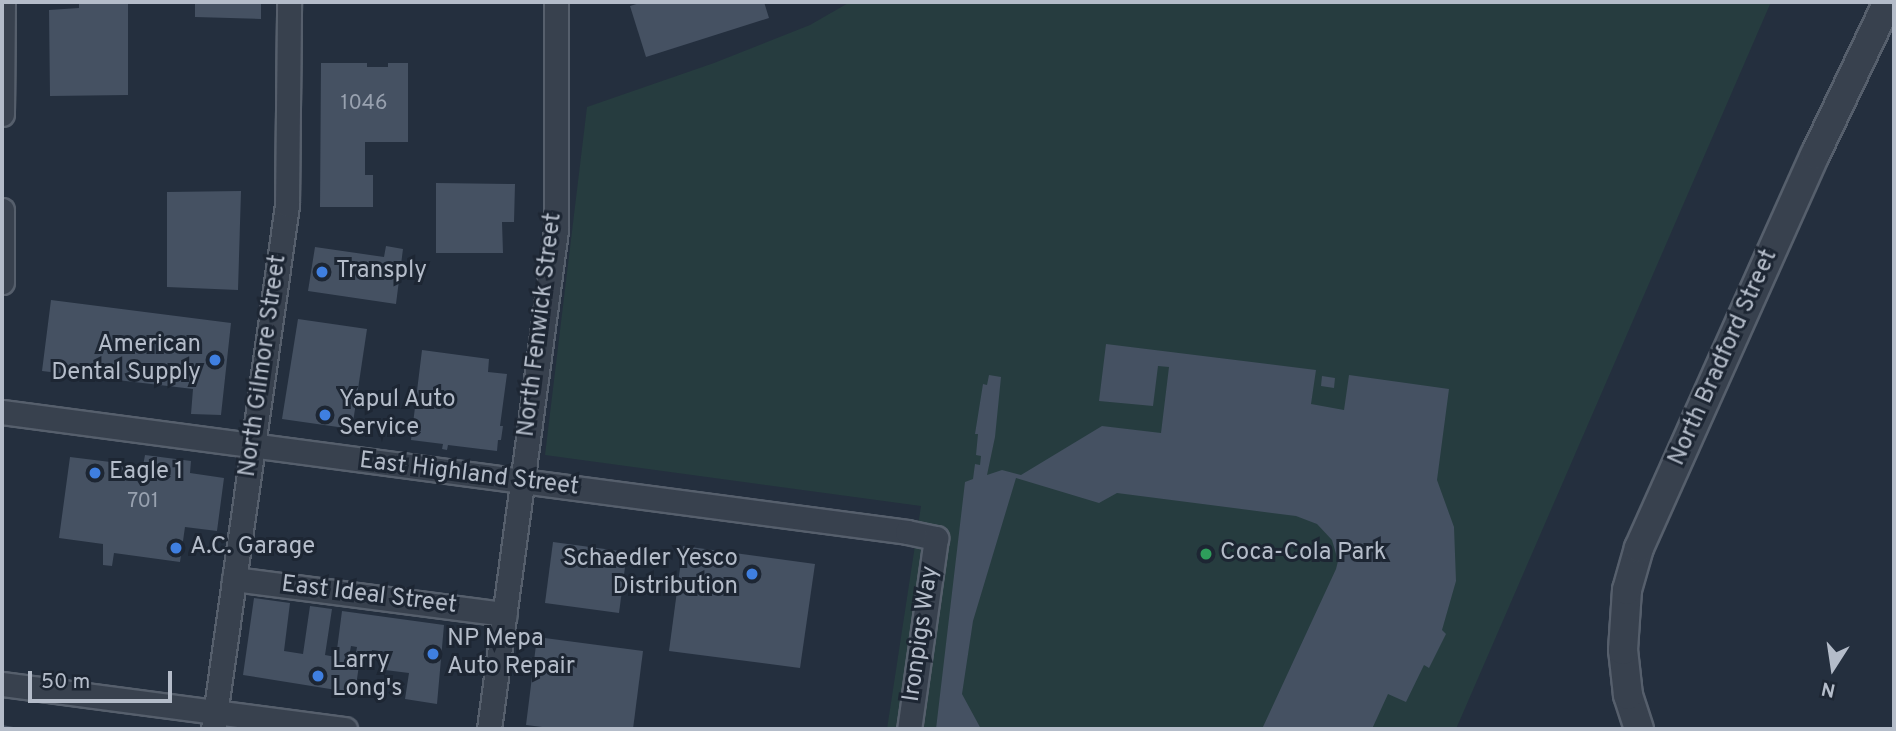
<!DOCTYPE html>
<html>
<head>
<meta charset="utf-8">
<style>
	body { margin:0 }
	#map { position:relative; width:1896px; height:731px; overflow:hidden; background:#242f3e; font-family:Overpass,sans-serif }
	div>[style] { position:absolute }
	.green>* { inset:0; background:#263c3f }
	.building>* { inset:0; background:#455162 }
	.roads { filter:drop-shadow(2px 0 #565f6c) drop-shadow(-2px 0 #565f6c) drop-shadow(0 2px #565f6c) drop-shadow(0 -2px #565f6c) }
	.minor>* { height:23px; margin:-11.5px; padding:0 11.5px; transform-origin:11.5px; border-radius:11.5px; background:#38414e }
	.tertiary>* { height:28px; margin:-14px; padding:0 14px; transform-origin:14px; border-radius:14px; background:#38414e }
	.dots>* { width:19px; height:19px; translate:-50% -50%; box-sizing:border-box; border:4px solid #1d2633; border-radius:50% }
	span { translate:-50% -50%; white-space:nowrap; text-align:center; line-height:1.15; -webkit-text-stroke:6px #1d2633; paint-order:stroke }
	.number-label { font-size:21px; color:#98a1af }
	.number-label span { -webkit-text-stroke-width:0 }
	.poi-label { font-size:24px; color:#b4bcc9 }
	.left { translate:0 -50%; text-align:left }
	.right { translate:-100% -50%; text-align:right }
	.street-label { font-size:24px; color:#b4bcc9 }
	.frame { position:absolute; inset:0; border:4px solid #b4bcc9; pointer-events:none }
	.north { position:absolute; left:1798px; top:633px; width:70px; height:70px; -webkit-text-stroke:5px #1d2633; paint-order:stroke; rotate:192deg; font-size:19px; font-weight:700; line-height:28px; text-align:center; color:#b4bcc9 }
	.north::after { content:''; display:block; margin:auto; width:24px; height:32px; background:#b4bcc9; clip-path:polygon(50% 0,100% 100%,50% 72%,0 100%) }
	.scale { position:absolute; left:28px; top:671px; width:144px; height:32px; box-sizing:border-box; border:4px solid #b4bcc9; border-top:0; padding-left:9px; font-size:21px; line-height:24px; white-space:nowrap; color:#b4bcc9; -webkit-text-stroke:5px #1d2633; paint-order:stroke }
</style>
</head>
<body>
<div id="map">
	<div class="green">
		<div style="clip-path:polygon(850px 2px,1771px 2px,1456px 729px,887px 729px,921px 506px,545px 455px,587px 107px,714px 63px,810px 25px)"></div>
	</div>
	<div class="building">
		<div style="clip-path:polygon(79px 2px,128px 2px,128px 95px,50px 96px,49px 10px,79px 8px)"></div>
		<div style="clip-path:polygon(195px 2px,261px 2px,261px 19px,195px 17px)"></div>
		<div style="clip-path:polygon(643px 2px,764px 2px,769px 18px,646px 57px,630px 6px)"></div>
		<div style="clip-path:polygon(321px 63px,367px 63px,367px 67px,388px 67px,388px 63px,408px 63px,408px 142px,365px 142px,365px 175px,373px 175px,373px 207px,320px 207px)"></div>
		<div style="clip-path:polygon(436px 183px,515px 184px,514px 222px,502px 222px,503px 253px,436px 253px)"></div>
		<div style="clip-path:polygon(241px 191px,238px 290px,167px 287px,167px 192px)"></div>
		<div style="clip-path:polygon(386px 246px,403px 249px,396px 304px,308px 291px,315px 247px,384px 257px)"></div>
		<div style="clip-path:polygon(51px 300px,231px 323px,221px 415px,191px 414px,193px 389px,42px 371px)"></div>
		<div style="clip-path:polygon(298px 319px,367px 329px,352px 429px,282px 419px)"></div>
		<div style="clip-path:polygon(1106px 344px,1316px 370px,1311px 404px,1344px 410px,1349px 375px,1449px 389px,1437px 480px,1454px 527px,1456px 581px,1442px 630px,1446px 634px,1429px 668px,1424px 665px,1406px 702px,1388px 694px,1372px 729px,1262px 729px,1336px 569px,1338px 561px,1332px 540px,1317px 524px,1296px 516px,1117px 493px,1099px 503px,1016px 478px,973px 621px,962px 694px,981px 729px,936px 729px,965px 482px,973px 479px,975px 464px,980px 465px,981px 456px,976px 455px,978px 434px,975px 434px,983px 384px,987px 385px,989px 375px,1001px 377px,995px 437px,987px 475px,1002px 470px,1021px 475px,1102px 426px,1161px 433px,1169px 367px,1158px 366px,1153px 406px,1099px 401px)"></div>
		<div style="clip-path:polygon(422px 350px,489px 359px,488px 372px,507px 374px,500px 426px,503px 426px,501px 440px,498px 440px,497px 451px,448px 445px,447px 450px,442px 449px,443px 444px,411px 440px)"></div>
		<div style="clip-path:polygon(1322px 376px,1335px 378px,1334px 388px,1321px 386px)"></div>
		<div style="clip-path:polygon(145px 455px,191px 461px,190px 473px,224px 478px,217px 531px,185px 527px,180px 562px,114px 553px,112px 566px,103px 565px,103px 544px,59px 538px,70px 457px,143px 466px)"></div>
		<div style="clip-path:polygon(553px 542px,627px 552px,619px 613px,545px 603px)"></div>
		<div style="clip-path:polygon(683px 546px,815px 564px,800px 668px,669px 651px)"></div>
		<div style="clip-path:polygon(254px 598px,290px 603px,284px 651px,303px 654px,310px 606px,332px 609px,325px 655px,336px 657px,342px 611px,444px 625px,437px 704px,405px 699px,409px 673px,385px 670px,387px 652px,372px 650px,371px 660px,355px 658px,357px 647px,351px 646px,348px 663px,359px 665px,355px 693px,243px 675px)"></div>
		<div style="clip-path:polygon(537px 637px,643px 651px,633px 729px,558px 729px,526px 725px)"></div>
		<div style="clip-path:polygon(2px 725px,19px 728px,19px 729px,2px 729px)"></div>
	</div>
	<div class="roads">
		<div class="minor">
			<div style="left:2px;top:114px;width:112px;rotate:-89.5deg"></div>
			<div style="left:2px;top:210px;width:72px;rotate:90deg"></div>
			<div style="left:2px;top:412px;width:913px;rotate:7.55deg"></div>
			<div style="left:907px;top:532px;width:30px;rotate:12deg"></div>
			<div style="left:936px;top:538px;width:193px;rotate:98deg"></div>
			<div style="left:234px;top:579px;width:273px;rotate:7.4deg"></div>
			<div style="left:2px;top:684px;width:346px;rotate:7.5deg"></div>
			<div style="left:213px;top:729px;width:529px;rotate:-81.96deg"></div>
			<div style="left:287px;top:205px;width:203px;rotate:-89.4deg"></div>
			<div style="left:489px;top:729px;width:503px;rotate:-82.35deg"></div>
			<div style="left:556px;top:230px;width:228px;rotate:-90deg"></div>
		</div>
		<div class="tertiary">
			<div style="left:1639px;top:729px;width:36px;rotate:-108deg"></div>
			<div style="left:1628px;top:695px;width:45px;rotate:-96.3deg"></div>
			<div style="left:1623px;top:650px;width:60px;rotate:-86.2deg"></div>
			<div style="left:1627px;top:590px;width:44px;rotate:-74.1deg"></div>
			<div style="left:1639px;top:548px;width:431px;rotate:-65.9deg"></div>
			<div style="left:1815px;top:155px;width:170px;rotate:-64.5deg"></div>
		</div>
	</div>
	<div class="dots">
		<div style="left:322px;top:272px;background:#3f7fe0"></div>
		<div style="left:215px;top:360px;background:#3f7fe0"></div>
		<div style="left:325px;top:415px;background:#3f7fe0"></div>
		<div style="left:95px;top:473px;background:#3f7fe0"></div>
		<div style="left:176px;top:548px;background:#3f7fe0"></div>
		<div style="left:1206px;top:554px;background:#2e9e5b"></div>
		<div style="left:752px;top:574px;background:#3f7fe0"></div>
		<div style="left:433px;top:654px;background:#3f7fe0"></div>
		<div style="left:318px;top:676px;background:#3f7fe0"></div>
	</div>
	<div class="number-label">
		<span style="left:364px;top:104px">1046</span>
		<span style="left:143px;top:502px">701</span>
	</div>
	<div class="poi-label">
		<span class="left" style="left:336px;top:272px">Transply</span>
		<span class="right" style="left:201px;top:360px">American<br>Dental Supply</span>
		<span class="left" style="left:339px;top:415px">Yapul Auto<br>Service</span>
		<span class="left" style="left:109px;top:473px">Eagle 1</span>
		<span class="left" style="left:190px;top:548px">A.C. Garage</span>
		<span class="left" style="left:1220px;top:554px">Coca-Cola Park</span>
		<span class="right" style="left:738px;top:574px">Schaedler Yesco<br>Distribution</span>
		<span class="left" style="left:447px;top:654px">NP Mepa<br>Auto Repair</span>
		<span class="left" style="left:332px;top:676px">Larry<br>Long's</span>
	</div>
	<div class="street-label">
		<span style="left:541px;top:325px;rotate:-83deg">North Fenwick Street</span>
		<span style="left:1724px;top:358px;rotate:-66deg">North Bradford Street</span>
		<span style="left:264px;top:366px;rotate:-82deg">North Gilmore Street</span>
		<span style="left:469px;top:475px;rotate:7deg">East Highland Street</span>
		<span style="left:369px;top:596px;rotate:7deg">East Ideal Street</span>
		<span style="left:922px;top:634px;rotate:-82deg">Ironpigs Way</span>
	</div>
	<div class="frame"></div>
	<div class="north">N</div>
	<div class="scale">50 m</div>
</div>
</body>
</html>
